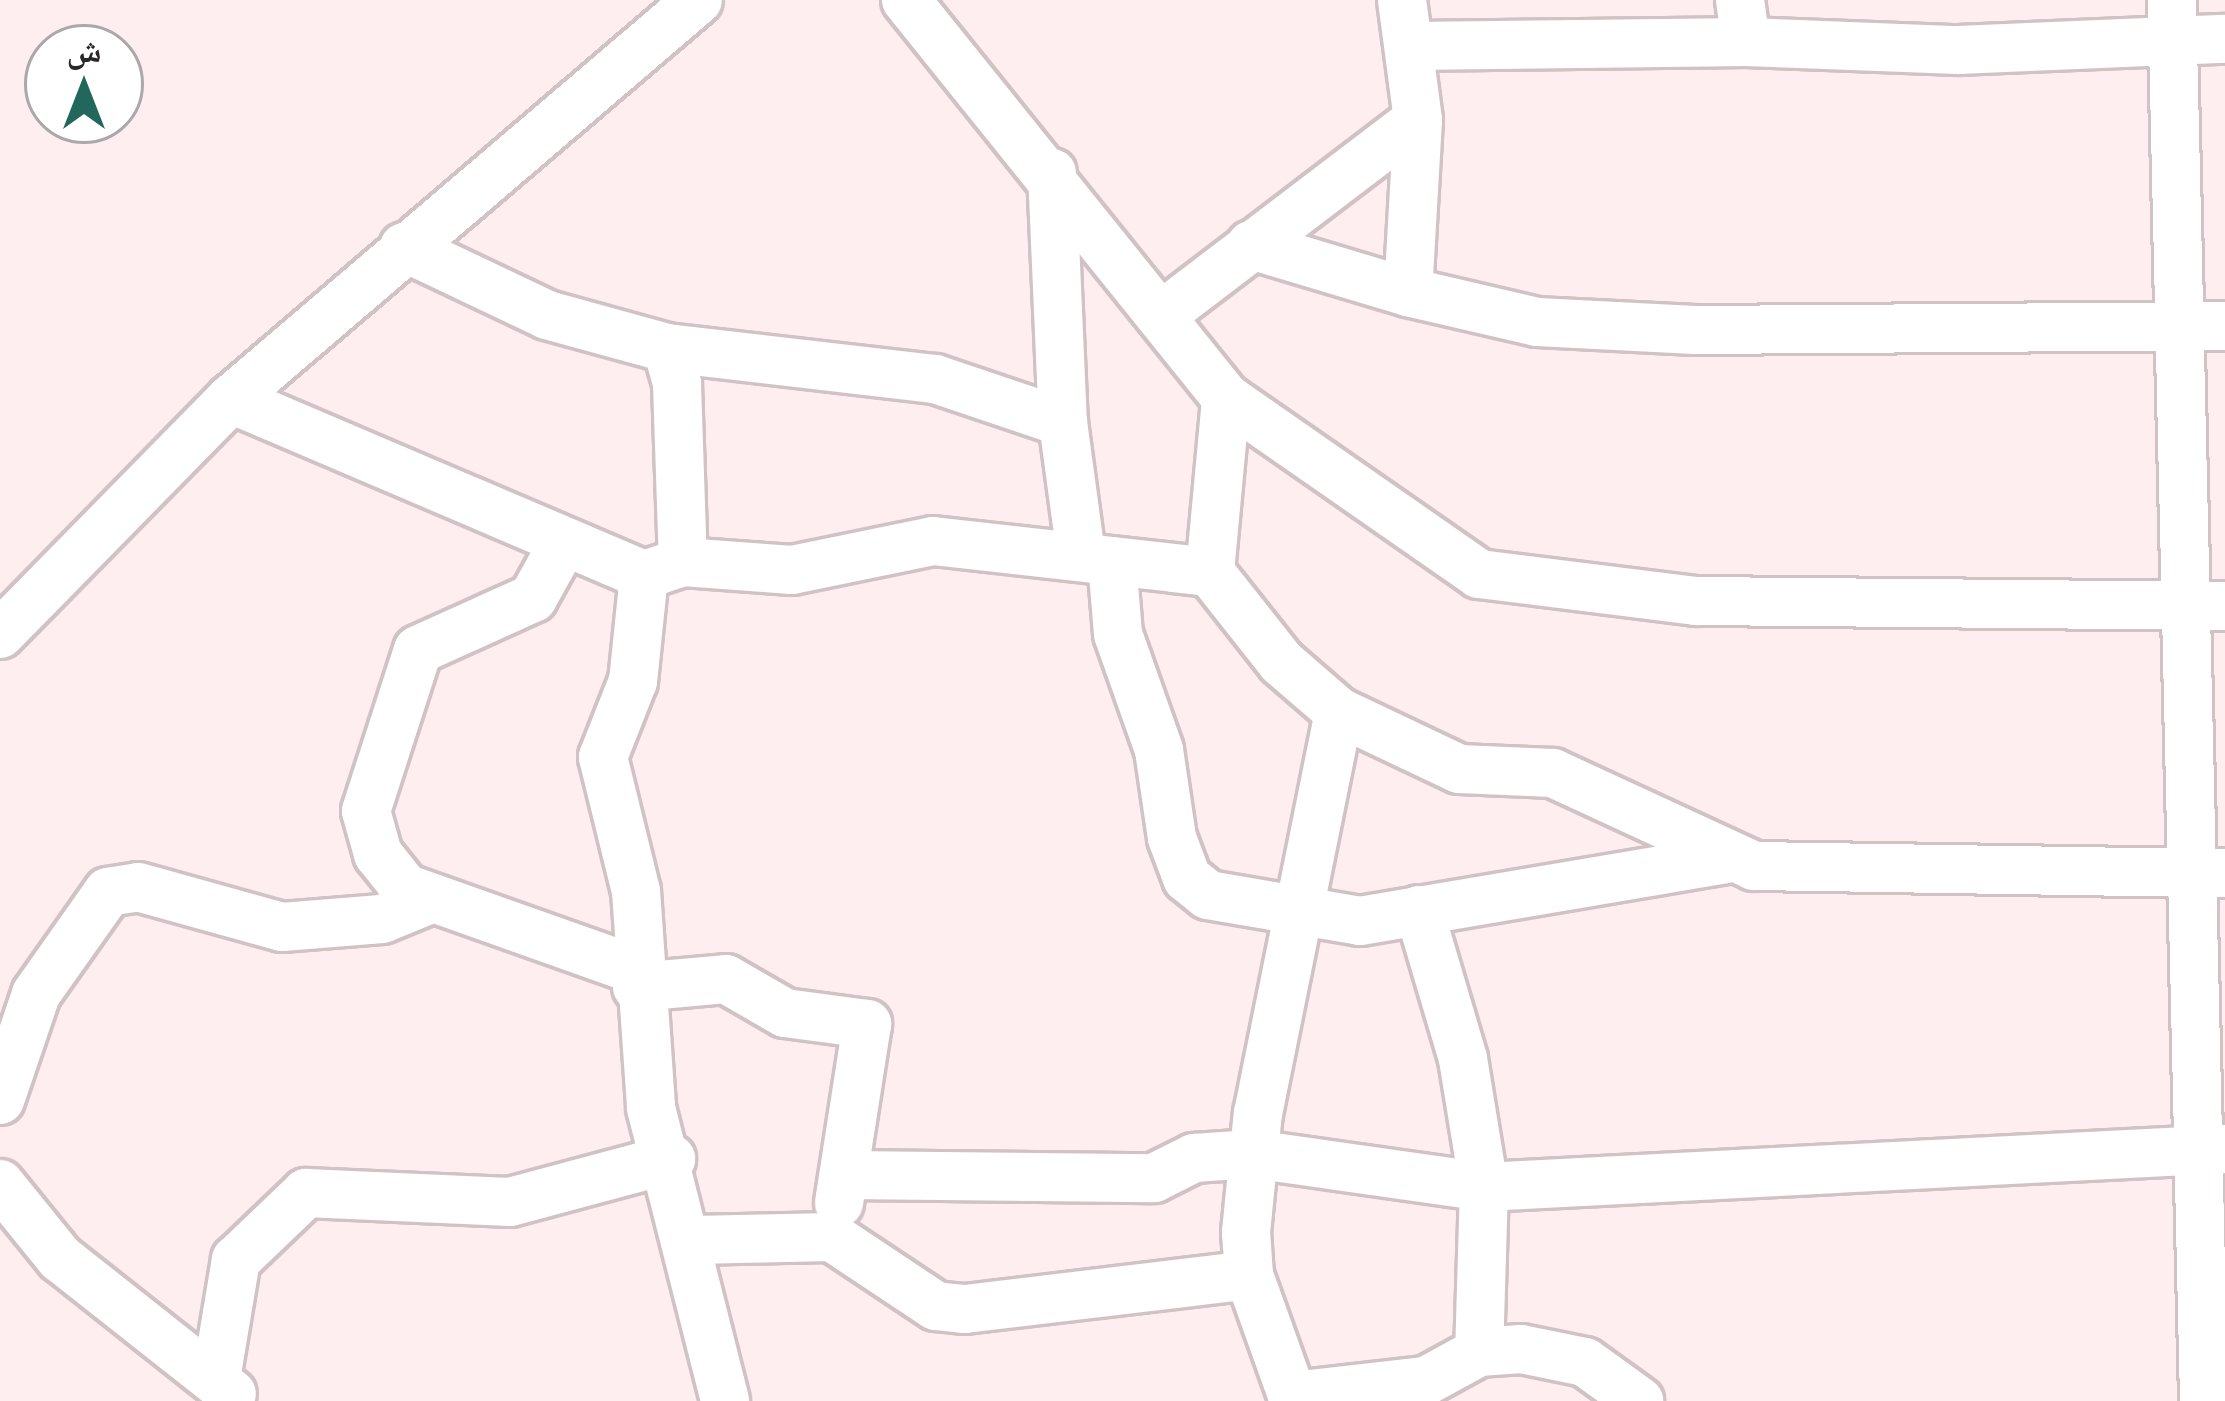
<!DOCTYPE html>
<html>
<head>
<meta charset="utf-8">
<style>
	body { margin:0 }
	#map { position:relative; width:2225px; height:1401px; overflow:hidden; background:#feeef0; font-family:Figtree,"Noto Naskh Arabic",sans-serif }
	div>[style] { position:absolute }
	.roads { filter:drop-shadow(3px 0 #d1c2c4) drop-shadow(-3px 0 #d1c2c4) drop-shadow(0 3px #d1c2c4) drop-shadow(0 -3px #d1c2c4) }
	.minor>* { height:48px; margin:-24px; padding:0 24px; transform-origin:24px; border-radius:24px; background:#fff }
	span { translate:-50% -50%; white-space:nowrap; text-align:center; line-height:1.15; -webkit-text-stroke:10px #fff; paint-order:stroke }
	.north { position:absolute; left:24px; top:24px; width:120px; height:120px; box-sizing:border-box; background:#fff; border:3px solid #aaa8a9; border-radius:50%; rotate:0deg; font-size:33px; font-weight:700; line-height:48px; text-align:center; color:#2b2627 }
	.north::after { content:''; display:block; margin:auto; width:42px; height:54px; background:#21675b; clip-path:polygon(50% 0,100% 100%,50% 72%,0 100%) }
</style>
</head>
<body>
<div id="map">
	<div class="roads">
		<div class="minor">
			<div style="left:906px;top:0;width:511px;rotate:51.2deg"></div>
			<div style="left:1226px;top:398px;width:308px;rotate:34.8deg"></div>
			<div style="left:1479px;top:574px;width:219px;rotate:7.1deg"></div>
			<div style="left:1696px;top:601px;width:529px;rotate:0.54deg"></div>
			<div style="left:1402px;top:0;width:121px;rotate:82.4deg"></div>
			<div style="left:1418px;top:120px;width:172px;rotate:93.3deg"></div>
			<div style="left:1408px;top:292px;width:132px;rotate:13.1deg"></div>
			<div style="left:1537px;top:322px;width:158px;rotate:2.9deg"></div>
			<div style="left:1695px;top:330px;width:530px;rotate:-0.43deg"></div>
			<div style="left:1740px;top:0;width:42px;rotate:81.9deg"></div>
			<div style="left:1746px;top:42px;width:212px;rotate:2.2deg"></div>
			<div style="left:1958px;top:50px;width:267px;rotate:-2.4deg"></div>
			<div style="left:2172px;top:0;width:1401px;rotate:88.69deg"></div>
			<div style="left:1413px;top:46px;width:333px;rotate:-0.7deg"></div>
			<div style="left:1052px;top:173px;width:249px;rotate:87.5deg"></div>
			<div style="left:1251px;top:245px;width:164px;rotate:16.7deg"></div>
			<div style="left:404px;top:247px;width:158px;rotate:25.4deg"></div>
			<div style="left:547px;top:315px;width:124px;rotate:15.4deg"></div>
			<div style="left:667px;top:348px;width:37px;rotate:74deg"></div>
			<div style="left:677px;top:384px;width:178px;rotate:88.1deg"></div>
			<div style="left:683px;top:562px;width:41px;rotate:161.6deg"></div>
			<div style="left:644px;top:575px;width:107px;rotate:95.9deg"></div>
			<div style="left:633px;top:681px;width:82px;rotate:111.5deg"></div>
			<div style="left:603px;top:757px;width:138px;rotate:76.2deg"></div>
			<div style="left:636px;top:891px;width:218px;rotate:86deg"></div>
			<div style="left:651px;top:1108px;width:302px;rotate:75.8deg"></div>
			<div style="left:1163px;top:314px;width:320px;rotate:-37.3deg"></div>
			<div style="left:667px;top:348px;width:270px;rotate:6.6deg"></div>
			<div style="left:935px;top:379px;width:135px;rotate:18.6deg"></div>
			<div style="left:1063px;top:422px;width:134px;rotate:82.3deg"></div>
			<div style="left:231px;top:399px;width:449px;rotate:23.1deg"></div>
			<div style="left:564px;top:542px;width:64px;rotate:119deg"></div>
			<div style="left:533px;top:598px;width:126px;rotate:155.7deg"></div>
			<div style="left:418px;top:650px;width:169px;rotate:107.9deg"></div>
			<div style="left:366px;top:811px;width:45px;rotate:74.4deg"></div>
			<div style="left:378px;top:854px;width:43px;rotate:51.5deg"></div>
			<div style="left:405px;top:888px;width:245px;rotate:19.5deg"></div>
			<div style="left:1112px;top:561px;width:73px;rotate:85.3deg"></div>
			<div style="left:1118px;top:634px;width:123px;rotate:70.5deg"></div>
			<div style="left:1159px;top:750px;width:89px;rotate:81.6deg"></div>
			<div style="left:1172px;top:838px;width:43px;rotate:69.4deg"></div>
			<div style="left:1187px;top:878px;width:27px;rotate:39deg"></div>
			<div style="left:1208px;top:895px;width:154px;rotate:9.7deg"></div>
			<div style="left:1360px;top:921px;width:370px;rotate:-9.6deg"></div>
			<div style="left:683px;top:562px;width:109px;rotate:4.2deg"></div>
			<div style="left:792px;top:570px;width:144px;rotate:-11.6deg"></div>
			<div style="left:933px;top:541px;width:279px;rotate:6.4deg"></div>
			<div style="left:1210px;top:572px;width:115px;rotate:51.7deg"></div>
			<div style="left:1281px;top:662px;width:77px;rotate:40.8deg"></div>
			<div style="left:1339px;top:712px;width:408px;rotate:101.4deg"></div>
			<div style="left:1258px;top:1112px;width:121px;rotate:95.7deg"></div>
			<div style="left:1246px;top:1232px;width:43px;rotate:86deg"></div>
			<div style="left:1249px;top:1275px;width:134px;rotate:70.3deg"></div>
			<div style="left:1210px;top:572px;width:175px;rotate:-84.7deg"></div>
			<div style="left:0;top:634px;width:330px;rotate:-45.5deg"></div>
			<div style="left:231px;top:399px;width:614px;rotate:-40.51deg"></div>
			<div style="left:1339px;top:712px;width:133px;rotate:25.4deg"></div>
			<div style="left:1459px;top:769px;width:94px;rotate:2.4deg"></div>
			<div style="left:1553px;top:773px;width:221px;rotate:24.8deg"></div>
			<div style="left:1754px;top:866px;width:471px;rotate:0.9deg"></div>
			<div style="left:1419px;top:910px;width:155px;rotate:73.5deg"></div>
			<div style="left:1463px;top:1059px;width:130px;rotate:80.7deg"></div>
			<div style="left:1484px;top:1187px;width:165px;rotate:91.7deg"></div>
			<div style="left:637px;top:987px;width:89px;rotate:-5.1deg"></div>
			<div style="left:726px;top:979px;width:68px;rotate:30deg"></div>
			<div style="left:785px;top:1013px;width:83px;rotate:7.6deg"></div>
			<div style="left:867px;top:1024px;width:181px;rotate:98.9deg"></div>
			<div style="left:0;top:1100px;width:112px;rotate:-71.2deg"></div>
			<div style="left:36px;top:994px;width:125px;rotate:-54.8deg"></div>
			<div style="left:108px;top:892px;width:30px;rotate:-9deg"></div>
			<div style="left:138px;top:887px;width:149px;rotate:15.5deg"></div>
			<div style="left:282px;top:927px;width:100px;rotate:-4.6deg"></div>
			<div style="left:382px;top:919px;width:50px;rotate:-22.4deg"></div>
			<div style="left:845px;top:1175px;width:309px;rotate:0.6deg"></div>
			<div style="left:1154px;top:1178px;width:45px;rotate:-26.6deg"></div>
			<div style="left:1194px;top:1158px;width:59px;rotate:-3.9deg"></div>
			<div style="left:1253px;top:1154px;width:233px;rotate:8.1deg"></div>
			<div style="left:1484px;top:1187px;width:742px;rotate:-2.94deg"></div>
			<div style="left:0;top:1184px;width:95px;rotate:51deg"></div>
			<div style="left:60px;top:1258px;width:219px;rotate:38.3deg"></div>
			<div style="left:692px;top:1240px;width:140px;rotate:-1.2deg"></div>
			<div style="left:832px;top:1237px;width:125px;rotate:33.6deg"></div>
			<div style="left:936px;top:1306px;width:29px;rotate:6deg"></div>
			<div style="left:965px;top:1309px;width:286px;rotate:-6.8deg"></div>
			<div style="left:216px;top:1379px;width:121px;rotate:-80.5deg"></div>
			<div style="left:236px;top:1260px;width:97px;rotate:-43.7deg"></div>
			<div style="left:306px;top:1193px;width:204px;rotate:2.5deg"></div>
			<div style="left:510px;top:1202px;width:167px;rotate:-15deg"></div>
			<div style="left:1292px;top:1396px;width:135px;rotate:-6.4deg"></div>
			<div style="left:1426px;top:1381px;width:60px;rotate:-28.7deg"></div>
			<div style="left:1479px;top:1352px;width:42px;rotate:-4.1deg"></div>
			<div style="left:1521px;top:1349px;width:65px;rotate:11.5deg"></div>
			<div style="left:1585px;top:1362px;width:67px;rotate:35.8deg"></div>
		</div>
	</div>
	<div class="north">ش</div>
</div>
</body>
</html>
